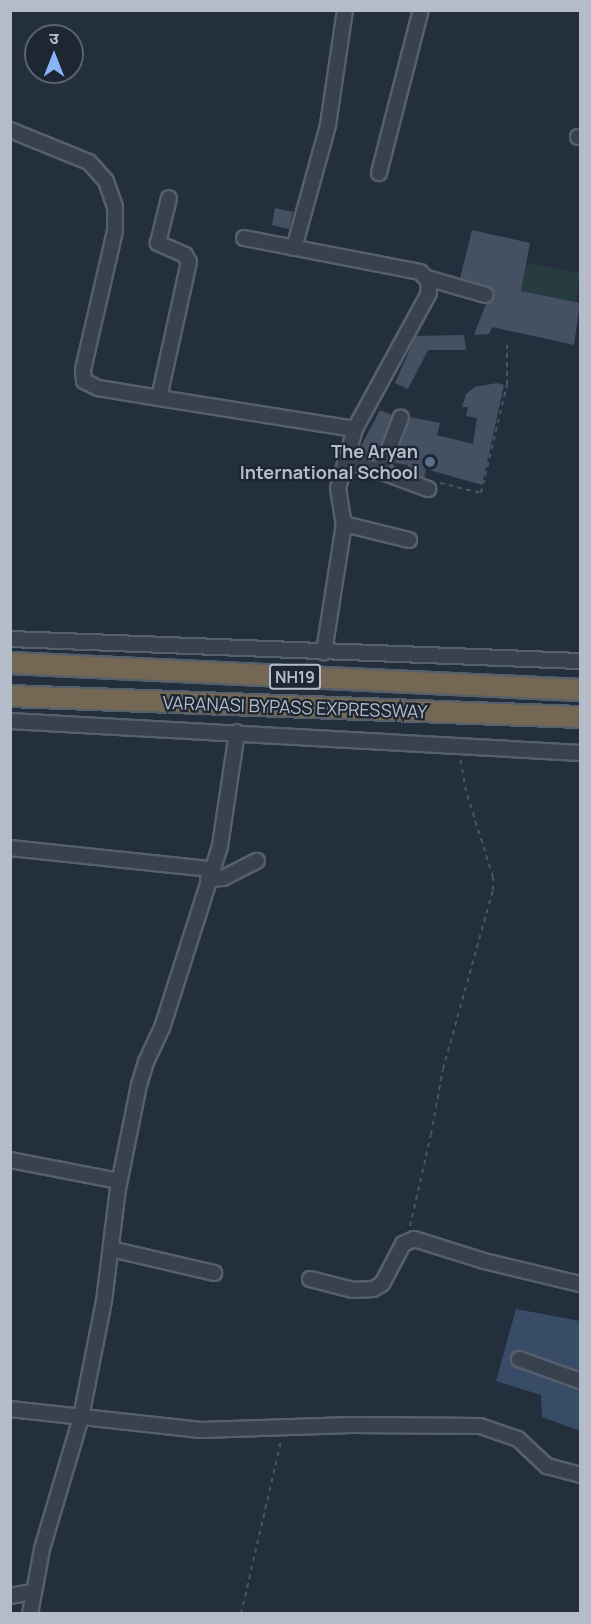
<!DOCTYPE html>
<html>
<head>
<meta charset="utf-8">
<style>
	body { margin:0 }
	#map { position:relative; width:591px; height:1624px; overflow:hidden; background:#242f3e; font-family:Manrope,"Noto Sans Devanagari",sans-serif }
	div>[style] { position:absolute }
	.green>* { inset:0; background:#263c3f }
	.water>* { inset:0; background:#394c67 }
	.building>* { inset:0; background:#455162 }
	.path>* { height:2px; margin-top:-1px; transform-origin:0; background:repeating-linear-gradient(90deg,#44595c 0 4.5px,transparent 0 9px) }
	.roads { filter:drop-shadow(2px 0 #565f6c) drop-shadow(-2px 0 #565f6c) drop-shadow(0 2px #565f6c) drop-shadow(0 -2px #565f6c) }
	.minor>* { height:14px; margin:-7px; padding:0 7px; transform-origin:7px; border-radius:7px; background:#38414e }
	.highway>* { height:20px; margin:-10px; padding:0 10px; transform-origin:10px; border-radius:10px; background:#746855 }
	.dots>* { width:16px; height:16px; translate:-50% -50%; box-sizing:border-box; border:3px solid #1d2633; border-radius:50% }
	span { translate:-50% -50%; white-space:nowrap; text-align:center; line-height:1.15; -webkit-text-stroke:4.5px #1d2633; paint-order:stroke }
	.shield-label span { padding:2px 4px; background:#1d2633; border:2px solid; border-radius:4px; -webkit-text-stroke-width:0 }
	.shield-label { font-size:16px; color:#b4bcc9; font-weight:700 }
	.poi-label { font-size:18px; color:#b4bcc9; font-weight:700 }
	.right { translate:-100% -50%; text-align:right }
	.street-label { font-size:18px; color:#b4bcc9 }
	.frame { position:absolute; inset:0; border:12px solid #b4bcc9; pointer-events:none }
	.north { position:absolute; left:24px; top:24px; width:60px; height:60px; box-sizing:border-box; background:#1d2633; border:2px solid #59626f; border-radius:50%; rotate:0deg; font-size:16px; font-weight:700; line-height:24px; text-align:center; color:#b4bcc9 }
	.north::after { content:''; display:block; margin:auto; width:21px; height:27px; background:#8ab4f8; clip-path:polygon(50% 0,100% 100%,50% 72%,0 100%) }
</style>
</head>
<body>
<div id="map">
	<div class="green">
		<div style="clip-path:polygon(527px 263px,580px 273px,576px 302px,521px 291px)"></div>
	</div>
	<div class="water">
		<div style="clip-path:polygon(516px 1309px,580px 1321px,580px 1431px,542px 1417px,541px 1395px,496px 1381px)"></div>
	</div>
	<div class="building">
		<div style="clip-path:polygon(275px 208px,293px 212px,289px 229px,272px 225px)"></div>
		<div style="clip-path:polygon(472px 230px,530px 243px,521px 291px,580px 303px,574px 345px,492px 327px,489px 334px,474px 335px,486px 304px,493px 301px,495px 293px,488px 286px,460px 278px)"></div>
		<div style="clip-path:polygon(464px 335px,466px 350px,428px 350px,408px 389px,395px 383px,416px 336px)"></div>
		<div style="clip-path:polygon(497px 383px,504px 385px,482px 485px,426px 469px,424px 478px,406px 471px,408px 465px,395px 463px,410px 417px,440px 423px,437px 435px,473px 444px,477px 418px,466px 416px,468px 407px,462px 407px,466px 394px,475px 387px)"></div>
		<div style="clip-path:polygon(380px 410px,392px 415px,374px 460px,358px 452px)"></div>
	</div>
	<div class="path">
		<div style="left:440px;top:483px;width:42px;rotate:13.7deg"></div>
		<div style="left:481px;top:493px;width:111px;rotate:-76.5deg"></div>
		<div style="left:507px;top:385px;width:40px;rotate:-90deg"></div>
		<div style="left:410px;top:1226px;width:94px;rotate:-77.1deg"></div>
		<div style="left:431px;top:1134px;width:66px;rotate:-79.5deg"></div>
		<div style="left:443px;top:1069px;width:186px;rotate:-74.4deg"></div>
		<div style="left:493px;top:890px;width:13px;rotate:-90deg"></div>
		<div style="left:493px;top:877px;width:90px;rotate:-107.4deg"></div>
		<div style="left:466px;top:791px;width:34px;rotate:-100deg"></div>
		<div style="left:241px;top:1614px;width:178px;rotate:-77deg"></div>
	</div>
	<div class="roads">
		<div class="minor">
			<div style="left:10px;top:130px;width:85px;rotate:22.1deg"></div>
			<div style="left:89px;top:162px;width:25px;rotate:48deg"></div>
			<div style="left:106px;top:181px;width:28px;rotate:71deg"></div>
			<div style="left:115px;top:207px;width:24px;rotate:90deg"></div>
			<div style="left:115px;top:231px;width:143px;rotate:103deg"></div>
			<div style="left:83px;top:370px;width:11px;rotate:85deg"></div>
			<div style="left:84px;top:381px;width:16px;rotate:27deg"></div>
			<div style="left:98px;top:388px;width:62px;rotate:9.3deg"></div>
			<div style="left:159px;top:398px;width:198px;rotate:9deg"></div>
			<div style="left:355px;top:429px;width:61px;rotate:106.1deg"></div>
			<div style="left:338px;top:488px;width:36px;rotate:81deg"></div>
			<div style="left:344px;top:524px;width:130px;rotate:98.9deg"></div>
			<div style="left:578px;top:137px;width:2px"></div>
			<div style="left:379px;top:173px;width:168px;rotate:-75.6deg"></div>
			<div style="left:244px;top:238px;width:179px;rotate:10.9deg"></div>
			<div style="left:420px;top:272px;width:11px;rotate:45deg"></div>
			<div style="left:428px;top:280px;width:13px;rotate:86deg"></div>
			<div style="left:429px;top:293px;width:155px;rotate:118.6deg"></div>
			<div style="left:294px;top:248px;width:128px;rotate:-74.5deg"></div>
			<div style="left:328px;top:125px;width:116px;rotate:-81.6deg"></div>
			<div style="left:427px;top:278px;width:61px;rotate:16.1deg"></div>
			<div style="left:159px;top:398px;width:139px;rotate:-77.6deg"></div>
			<div style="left:189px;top:262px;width:8px;rotate:-120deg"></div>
			<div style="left:185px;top:255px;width:30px;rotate:-156deg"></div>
			<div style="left:158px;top:243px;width:46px;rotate:-76.3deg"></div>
			<div style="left:345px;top:462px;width:30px;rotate:14deg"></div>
			<div style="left:374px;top:469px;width:8px;rotate:-14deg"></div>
			<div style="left:382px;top:467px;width:53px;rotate:-69.2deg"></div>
			<div style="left:374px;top:469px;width:58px;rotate:20.3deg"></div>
			<div style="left:344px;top:524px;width:67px;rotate:13.8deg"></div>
			<div style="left:10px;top:639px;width:570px;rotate:2.21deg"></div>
			<div style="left:10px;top:721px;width:571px;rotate:3.21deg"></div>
			<div style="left:10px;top:848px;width:202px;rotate:6deg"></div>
			<div style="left:208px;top:879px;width:15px;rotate:-4deg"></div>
			<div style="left:223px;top:878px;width:38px;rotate:-27deg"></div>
			<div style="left:10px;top:1160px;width:111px;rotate:10.9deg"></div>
			<div style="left:111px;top:1249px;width:106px;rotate:13.1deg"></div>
			<div style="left:310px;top:1279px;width:44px;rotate:14.3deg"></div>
			<div style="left:353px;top:1290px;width:20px;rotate:-3deg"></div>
			<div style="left:373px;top:1289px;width:10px;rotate:-29deg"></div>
			<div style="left:382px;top:1284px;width:45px;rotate:-62.3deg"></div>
			<div style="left:403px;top:1244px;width:12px;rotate:-24deg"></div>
			<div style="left:414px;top:1239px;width:73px;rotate:17.4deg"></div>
			<div style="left:484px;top:1261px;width:99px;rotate:13.5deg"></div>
			<div style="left:519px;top:1359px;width:65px;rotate:19.8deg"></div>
			<div style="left:10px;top:1409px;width:192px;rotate:6.3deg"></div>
			<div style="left:201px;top:1430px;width:151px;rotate:-1.9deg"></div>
			<div style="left:352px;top:1425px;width:128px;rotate:0.4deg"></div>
			<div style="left:480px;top:1426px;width:40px;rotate:18.9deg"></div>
			<div style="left:518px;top:1439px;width:40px;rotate:43deg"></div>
			<div style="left:547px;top:1466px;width:34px;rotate:15deg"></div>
			<div style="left:10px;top:1596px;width:23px;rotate:-10deg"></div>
			<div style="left:30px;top:1614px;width:66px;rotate:-79.5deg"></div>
			<div style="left:42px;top:1549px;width:138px;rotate:-73.5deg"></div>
			<div style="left:81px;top:1417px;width:118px;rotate:-78.8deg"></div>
			<div style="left:104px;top:1301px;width:113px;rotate:-82.9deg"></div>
			<div style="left:118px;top:1189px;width:106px;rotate:-78.6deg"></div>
			<div style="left:139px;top:1085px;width:24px;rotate:-73deg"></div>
			<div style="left:146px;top:1062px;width:38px;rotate:-65deg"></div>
			<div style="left:162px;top:1028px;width:191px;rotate:-72.3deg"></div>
			<div style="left:220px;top:846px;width:115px;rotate:-81.5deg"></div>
		</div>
		<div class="highway">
			<div style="left:10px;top:663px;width:571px;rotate:2.71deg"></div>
			<div style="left:10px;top:696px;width:570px;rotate:2.11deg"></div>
		</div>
	</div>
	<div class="dots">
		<div style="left:430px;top:462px;background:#5c6f8a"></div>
	</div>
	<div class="shield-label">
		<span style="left:295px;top:677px">NH19</span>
	</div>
	<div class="poi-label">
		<span class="right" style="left:418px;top:462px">The Aryan<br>International School</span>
	</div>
	<div class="street-label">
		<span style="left:295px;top:707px;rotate:2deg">VARANASI BYPASS EXPRESSWAY</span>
	</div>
	<div class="frame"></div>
	<div class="north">उ</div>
</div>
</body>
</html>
